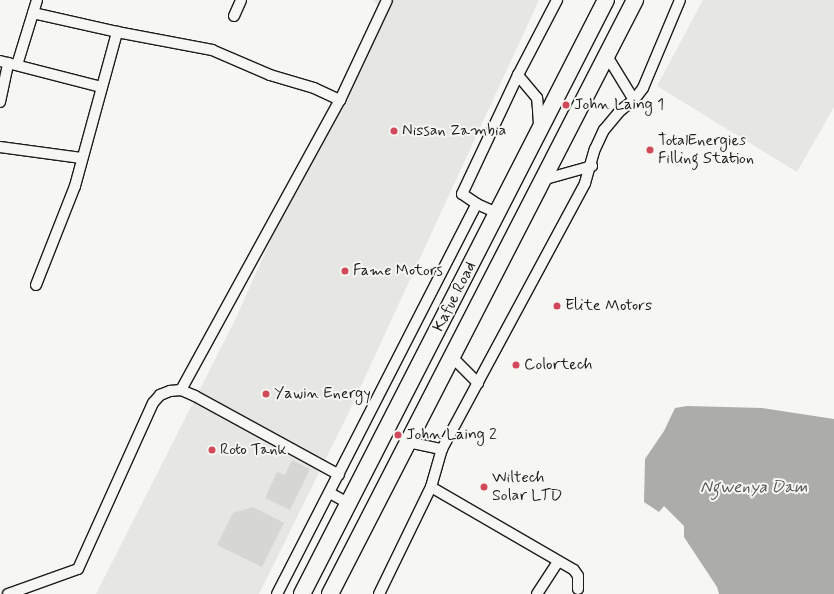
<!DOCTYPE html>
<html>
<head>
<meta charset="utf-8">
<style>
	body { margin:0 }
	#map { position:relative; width:834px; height:594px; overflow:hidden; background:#f6f6f2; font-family:Mynerve,sans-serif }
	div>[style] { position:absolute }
	.built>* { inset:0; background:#e6e6e2 }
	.green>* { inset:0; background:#d6d6d2 }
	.water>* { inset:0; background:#acaca9 }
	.roads { filter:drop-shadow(1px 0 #1c1c1c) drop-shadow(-1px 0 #1c1c1c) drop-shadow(0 1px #1c1c1c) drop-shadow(0 -1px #1c1c1c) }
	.minor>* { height:10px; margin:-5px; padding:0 5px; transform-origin:5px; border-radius:5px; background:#f6f6f2 }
	.primary>* { height:16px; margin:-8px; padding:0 8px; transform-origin:8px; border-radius:8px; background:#f6f6f2 }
	.dots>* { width:11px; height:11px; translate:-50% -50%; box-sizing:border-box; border:2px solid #f6f6f2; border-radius:50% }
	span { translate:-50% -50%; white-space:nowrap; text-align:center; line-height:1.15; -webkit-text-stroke:4px #f6f6f2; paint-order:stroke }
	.poi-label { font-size:16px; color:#1c1c1c }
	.left { translate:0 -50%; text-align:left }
	.street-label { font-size:16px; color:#1c1c1c }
	.water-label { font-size:17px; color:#565654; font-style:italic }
</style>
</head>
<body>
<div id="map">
	<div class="built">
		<div style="clip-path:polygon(372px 0,539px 0,348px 414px,259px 594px,96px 594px,235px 320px,273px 235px,295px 193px,298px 181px,378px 5px)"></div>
		<div style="clip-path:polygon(703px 0,834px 0,834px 107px,797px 172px,657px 86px)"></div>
	</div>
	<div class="green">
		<div style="clip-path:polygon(292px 460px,310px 469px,290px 510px,265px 498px,277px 472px,285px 475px)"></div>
		<div style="clip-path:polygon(253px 507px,284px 523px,262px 567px,217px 545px,233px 513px)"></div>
	</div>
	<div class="water">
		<div style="clip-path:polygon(687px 406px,762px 408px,834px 419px,834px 594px,719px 594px,717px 587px,684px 537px,684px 526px,664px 506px,659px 512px,644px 502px,645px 459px,664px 431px,675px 408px)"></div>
	</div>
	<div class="roads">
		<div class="minor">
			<div style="left:33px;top:13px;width:86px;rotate:12.7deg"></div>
			<div style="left:117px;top:32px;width:97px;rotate:10.7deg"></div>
			<div style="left:212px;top:50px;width:63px;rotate:23.3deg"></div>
			<div style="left:270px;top:75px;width:46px;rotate:16.5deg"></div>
			<div style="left:314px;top:88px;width:29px;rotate:25deg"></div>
			<div style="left:234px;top:16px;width:17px;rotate:-66deg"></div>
			<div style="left:607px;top:56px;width:52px;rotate:58.5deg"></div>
			<div style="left:0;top:61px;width:104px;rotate:14.4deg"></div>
			<div style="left:17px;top:65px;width:68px;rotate:-72.9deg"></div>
			<div style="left:0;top:102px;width:40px;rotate:-78deg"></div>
			<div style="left:539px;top:124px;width:26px;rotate:-94deg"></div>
			<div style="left:537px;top:98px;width:30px;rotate:-130deg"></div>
			<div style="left:518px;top:75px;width:85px;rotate:-62.5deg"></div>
			<div style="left:0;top:147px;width:82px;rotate:7.7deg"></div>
			<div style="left:542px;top:180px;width:52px;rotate:-15.6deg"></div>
			<div style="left:477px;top:204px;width:18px;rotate:-146deg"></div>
			<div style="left:462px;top:194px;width:132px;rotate:-64.8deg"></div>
			<div style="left:36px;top:285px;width:106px;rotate:-68.5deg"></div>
			<div style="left:75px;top:186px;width:160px;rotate:-74.7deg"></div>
			<div style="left:452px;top:357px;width:37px;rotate:45deg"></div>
			<div style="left:181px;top:390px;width:331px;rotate:-61.3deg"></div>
			<div style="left:340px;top:100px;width:110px;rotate:-64.8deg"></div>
			<div style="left:408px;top:442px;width:35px;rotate:12deg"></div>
			<div style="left:431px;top:487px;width:165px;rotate:30.1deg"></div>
			<div style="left:574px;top:570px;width:7px;rotate:56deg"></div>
			<div style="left:578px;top:576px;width:13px;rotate:90deg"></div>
			<div style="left:330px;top:493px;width:23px;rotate:29deg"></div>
			<div style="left:8px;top:594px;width:74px;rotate:-19.7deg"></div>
			<div style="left:78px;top:569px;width:182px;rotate:-65.7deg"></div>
			<div style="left:153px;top:403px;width:11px;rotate:-49deg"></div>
			<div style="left:160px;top:395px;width:11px;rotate:-22deg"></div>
			<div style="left:170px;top:391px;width:11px;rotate:-5deg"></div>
			<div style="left:181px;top:390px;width:15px;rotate:23deg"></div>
			<div style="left:195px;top:396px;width:164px;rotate:28.7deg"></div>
			<div style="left:277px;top:594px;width:438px;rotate:-62.9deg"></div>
			<div style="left:477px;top:204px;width:22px;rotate:24deg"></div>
			<div style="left:379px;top:594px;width:119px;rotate:-64.1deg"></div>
			<div style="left:431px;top:487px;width:40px;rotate:-74deg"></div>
			<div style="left:442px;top:449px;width:302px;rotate:-61.7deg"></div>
			<div style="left:585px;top:183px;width:35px;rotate:-74deg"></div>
			<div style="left:595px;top:149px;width:21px;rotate:-65deg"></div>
			<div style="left:604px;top:130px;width:26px;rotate:-50deg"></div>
			<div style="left:621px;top:110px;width:16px;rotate:-38deg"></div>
			<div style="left:634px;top:100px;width:15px;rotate:-53deg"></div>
			<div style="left:643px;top:88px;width:95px;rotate:-67.2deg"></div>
			<div style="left:537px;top:594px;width:38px;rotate:-57deg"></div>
		</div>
		<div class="primary">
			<div style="left:302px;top:594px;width:667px;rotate:-62.9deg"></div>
			<div style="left:330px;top:594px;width:668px;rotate:-62.82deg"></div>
		</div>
	</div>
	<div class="dots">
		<div style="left:566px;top:105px;background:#d1495b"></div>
		<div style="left:394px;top:131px;background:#d1495b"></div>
		<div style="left:650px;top:150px;background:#d1495b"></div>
		<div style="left:345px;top:271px;background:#d1495b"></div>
		<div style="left:557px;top:306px;background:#d1495b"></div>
		<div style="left:516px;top:365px;background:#d1495b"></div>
		<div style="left:266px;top:394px;background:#d1495b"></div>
		<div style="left:398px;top:435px;background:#d1495b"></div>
		<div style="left:212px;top:450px;background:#d1495b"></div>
		<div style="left:484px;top:487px;background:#d1495b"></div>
	</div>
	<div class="poi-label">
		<span class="left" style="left:574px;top:105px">John Laing 1</span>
		<span class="left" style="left:402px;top:131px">Nissan Zambia</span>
		<span class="left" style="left:658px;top:150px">TotalEnergies<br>Filling Station</span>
		<span class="left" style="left:353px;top:271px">Fame Motors</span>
		<span class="left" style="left:565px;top:306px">Elite Motors</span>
		<span class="left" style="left:524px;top:365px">Colortech</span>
		<span class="left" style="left:274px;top:394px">Yawin Energy</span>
		<span class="left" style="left:406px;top:435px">John Laing 2</span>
		<span class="left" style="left:220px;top:450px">Roto Tank</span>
		<span class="left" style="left:492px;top:487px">Wiltech<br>Solar LTD</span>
	</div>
	<div class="street-label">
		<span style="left:455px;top:297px;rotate:-63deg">Kafue Road</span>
	</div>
	<div class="water-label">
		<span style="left:754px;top:488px">Ngwenya Dam</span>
	</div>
</div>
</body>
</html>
